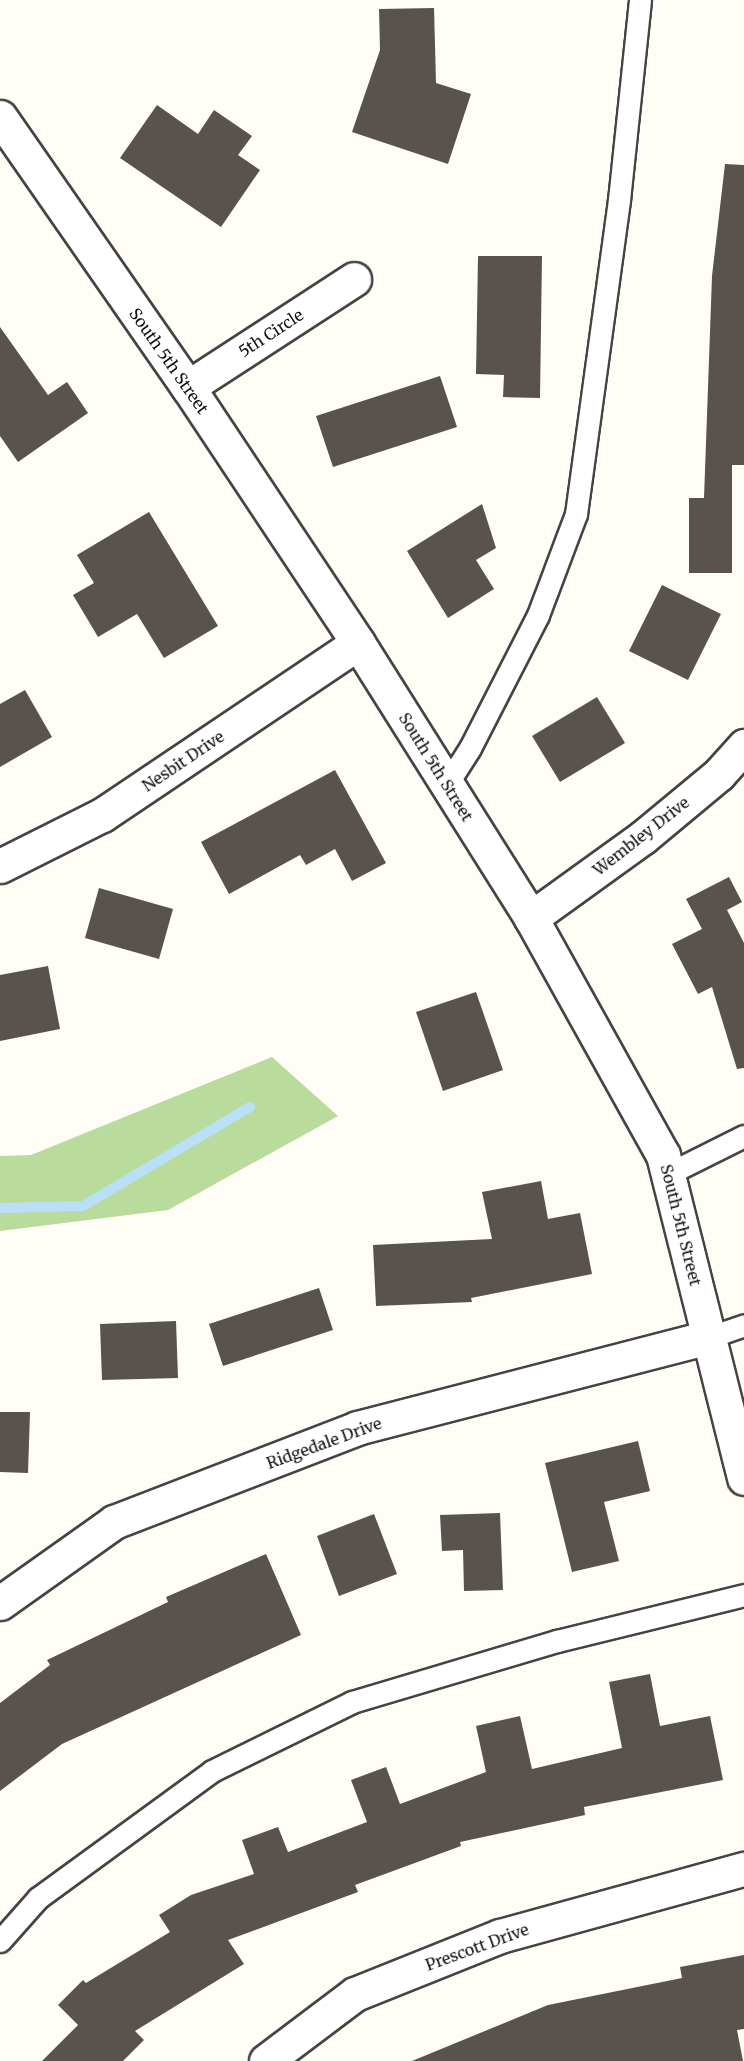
<!DOCTYPE html>
<html>
<head>
<meta charset="utf-8">
<style>
	body { margin:0 }
	#map { position:relative; width:744px; height:2061px; overflow:hidden; background:#fffdf5; font-family:Merriweather,serif }
	div>[style] { position:absolute }
	.forest>* { inset:0; background:#b9dc9c }
	.stream>* { height:10px; margin:-5px; padding:0 5px; transform-origin:5px; border-radius:5px; background:#b9e0f7 }
	.building>* { inset:0; background:#5a524d }
	.roads { filter:drop-shadow(2px 0 #444) drop-shadow(-2px 0 #444) drop-shadow(0 2px #444) drop-shadow(0 -2px #444) }
	.service>* { height:21px; margin:-10.5px; padding:0 10.5px; transform-origin:10.5px; border-radius:10.5px; background:#fff }
	.minor>* { height:33px; margin:-16.5px; padding:0 16.5px; transform-origin:16.5px; border-radius:16.5px; background:#fff }
	.tertiary>* { height:33px; margin:-16.5px; padding:0 16.5px; transform-origin:16.5px; border-radius:16.5px; background:#fff }
	span { translate:-50% -50%; white-space:nowrap; text-align:center; line-height:1.15; -webkit-text-stroke:6px #fff; paint-order:stroke }
	.street-label { font-size:16px; color:#111 }
</style>
</head>
<body>
<div id="map">
	<div class="forest">
		<div style="clip-path:polygon(272px 1057px,338px 1116px,168px 1210px,0 1231px,0 1156px,31px 1155px)"></div>
	</div>
	<div class="stream">
		<div style="left:0;top:1208px;width:83px;rotate:-1.4deg"></div>
		<div style="left:83px;top:1206px;width:194px;rotate:-30.7deg"></div>
	</div>
	<div class="building">
		<div style="clip-path:polygon(434px 8px,436px 83px,471px 94px,448px 164px,352px 132px,380px 50px,379px 9px)"></div>
		<div style="clip-path:polygon(157px 105px,198px 134px,214px 110px,252px 136px,238px 155px,260px 170px,221px 227px,120px 158px)"></div>
		<div style="clip-path:polygon(725px 164px,744px 165px,744px 465px,732px 465px,732px 573px,689px 573px,689px 498px,704px 498px,712px 276px)"></div>
		<div style="clip-path:polygon(478px 256px,542px 256px,540px 398px,503px 397px,504px 375px,476px 374px)"></div>
		<div style="clip-path:polygon(0 327px,48px 395px,67px 382px,88px 413px,18px 462px,0 436px)"></div>
		<div style="clip-path:polygon(440px 376px,457px 427px,333px 467px,316px 416px)"></div>
		<div style="clip-path:polygon(482px 504px,496px 548px,476px 560px,494px 589px,448px 618px,407px 551px)"></div>
		<div style="clip-path:polygon(149px 512px,218px 626px,164px 658px,137px 614px,98px 637px,73px 595px,94px 583px,77px 555px)"></div>
		<div style="clip-path:polygon(662px 585px,721px 614px,688px 680px,629px 651px)"></div>
		<div style="clip-path:polygon(25px 690px,52px 737px,0 767px,0 704px)"></div>
		<div style="clip-path:polygon(597px 697px,625px 743px,560px 782px,532px 736px)"></div>
		<div style="clip-path:polygon(335px 770px,386px 863px,352px 881px,335px 849px,306px 865px,300px 855px,229px 894px,201px 842px)"></div>
		<div style="clip-path:polygon(729px 877px,742px 902px,727px 910px,744px 943px,744px 1068px,737px 1069px,712px 987px,698px 994px,672px 944px,702px 929px,686px 899px)"></div>
		<div style="clip-path:polygon(99px 888px,173px 909px,159px 959px,85px 938px)"></div>
		<div style="clip-path:polygon(48px 966px,60px 1029px,0 1041px,0 975px)"></div>
		<div style="clip-path:polygon(476px 992px,503px 1070px,443px 1091px,416px 1012px)"></div>
		<div style="clip-path:polygon(541px 1181px,548px 1219px,580px 1213px,592px 1274px,471px 1298px,472px 1302px,376px 1306px,373px 1245px,492px 1239px,482px 1192px)"></div>
		<div style="clip-path:polygon(319px 1288px,333px 1330px,223px 1366px,209px 1324px)"></div>
		<div style="clip-path:polygon(176px 1321px,178px 1378px,102px 1380px,100px 1324px)"></div>
		<div style="clip-path:polygon(0 1412px,30px 1412px,28px 1473px,0 1472px)"></div>
		<div style="clip-path:polygon(638px 1441px,650px 1491px,604px 1502px,619px 1561px,572px 1572px,545px 1463px)"></div>
		<div style="clip-path:polygon(500px 1513px,503px 1590px,464px 1591px,463px 1550px,442px 1551px,440px 1515px)"></div>
		<div style="clip-path:polygon(374px 1514px,397px 1574px,339px 1596px,317px 1536px)"></div>
		<div style="clip-path:polygon(266px 1554px,301px 1635px,62px 1744px,0 1791px,0 1703px,50px 1665px,47px 1660px,168px 1602px,166px 1597px)"></div>
		<div style="clip-path:polygon(650px 1674px,660px 1726px,710px 1716px,723px 1780px,584px 1807px,585px 1815px,460px 1842px,461px 1846px,355px 1885px,358px 1892px,228px 1940px,244px 1964px,135px 2031px,144px 2040px,123px 2061px,42px 2061px,78px 2025px,58px 2005px,83px 1980px,86px 1983px,170px 1932px,159px 1915px,191px 1895px,254px 1874px,242px 1840px,278px 1827px,288px 1852px,367px 1822px,351px 1780px,386px 1767px,400px 1804px,486px 1772px,476px 1726px,520px 1716px,532px 1769px,622px 1748px,609px 1682px)"></div>
		<div style="clip-path:polygon(744px 1955px,744px 2029px,737px 2030px,743px 2061px,412px 2061px,548px 2005px,682px 1978px,680px 1967px)"></div>
	</div>
	<div class="roads">
		<div class="service">
			<div style="left:447px;top:784px;width:43px;rotate:-57.4deg"></div>
			<div style="left:470px;top:748px;width:149px;rotate:-62.9deg"></div>
			<div style="left:538px;top:615px;width:108px;rotate:-69.4deg"></div>
			<div style="left:576px;top:514px;width:317px;rotate:-82.2deg"></div>
			<div style="left:619px;top:200px;width:201px;rotate:-84deg"></div>
			<div style="left:668px;top:1174px;width:85px;rotate:-26.6deg"></div>
			<div style="left:710px;top:1337px;width:36px;rotate:-19deg"></div>
			<div style="left:0;top:1941px;width:57px;rotate:-48.5deg"></div>
			<div style="left:38px;top:1898px;width:215px;rotate:-36.1deg"></div>
			<div style="left:212px;top:1771px;width:156px;rotate:-26.2deg"></div>
			<div style="left:352px;top:1702px;width:214px;rotate:-16.6deg"></div>
			<div style="left:557px;top:1641px;width:193px;rotate:-13.8deg"></div>
		</div>
		<div class="minor">
			<div style="left:188px;top:387px;width:198px;rotate:-33deg"></div>
			<div style="left:0;top:866px;width:114px;rotate:-26.6deg"></div>
			<div style="left:102px;top:815px;width:308px;rotate:-33.9deg"></div>
			<div style="left:531px;top:918px;width:137px;rotate:-35.8deg"></div>
			<div style="left:642px;top:838px;width:100px;rotate:-39.7deg"></div>
			<div style="left:719px;top:774px;width:38px;rotate:-48deg"></div>
			<div style="left:0;top:1603px;width:140px;rotate:-35.4deg"></div>
			<div style="left:114px;top:1522px;width:261px;rotate:-21.1deg"></div>
			<div style="left:357px;top:1428px;width:365px;rotate:-14.5deg"></div>
			<div style="left:266px;top:2061px;width:111px;rotate:-37deg"></div>
			<div style="left:355px;top:1994px;width:156px;rotate:-21.8deg"></div>
			<div style="left:500px;top:1936px;width:253px;rotate:-15.4deg"></div>
		</div>
		<div class="tertiary">
			<div style="left:0;top:117px;width:329px;rotate:55.2deg"></div>
			<div style="left:188px;top:387px;width:307px;rotate:56.4deg"></div>
			<div style="left:358px;top:643px;width:325px;rotate:57.8deg"></div>
			<div style="left:531px;top:918px;width:271px;rotate:60.9deg"></div>
			<div style="left:663px;top:1155px;width:333px;rotate:75.9deg"></div>
		</div>
	</div>
	<div class="street-label">
		<span style="left:271px;top:333px;rotate:-33deg">5th Circle</span>
		<span style="left:169px;top:361px;rotate:55deg">South 5th Street</span>
		<span style="left:183px;top:761px;rotate:-34deg">Nesbit Drive</span>
		<span style="left:436px;top:767px;rotate:58deg">South 5th Street</span>
		<span style="left:641px;top:836px;rotate:-38deg">Wembley Drive</span>
		<span style="left:681px;top:1225px;rotate:76deg">South 5th Street</span>
		<span style="left:324px;top:1443px;rotate:-20deg">Ridgedale Drive</span>
		<span style="left:477px;top:1947px;rotate:-20deg">Prescott Drive</span>
	</div>
</div>
</body>
</html>
